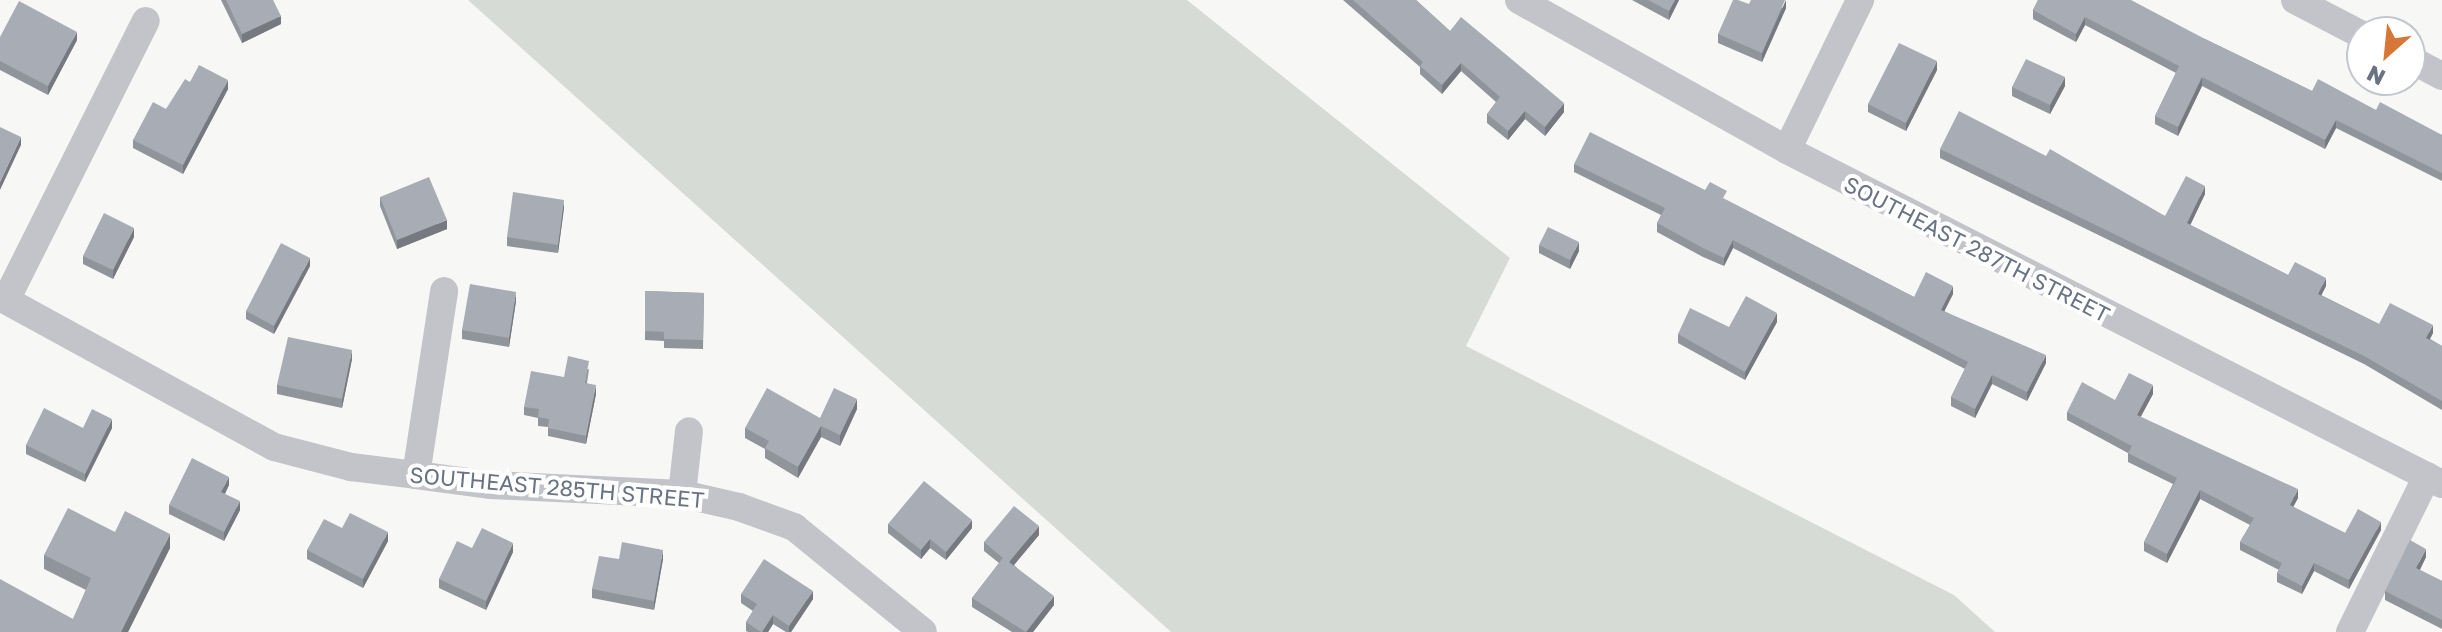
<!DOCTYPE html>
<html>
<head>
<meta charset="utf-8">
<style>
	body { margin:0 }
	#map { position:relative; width:2442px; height:632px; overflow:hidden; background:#f7f8f5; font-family:"Golos Text",sans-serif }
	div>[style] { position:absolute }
	.green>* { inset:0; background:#d6dcd5 }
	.minor>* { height:28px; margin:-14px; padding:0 14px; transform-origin:14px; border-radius:14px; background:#c2c4c9 }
	.wall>* { inset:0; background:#90959c }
	.shaded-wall>* { inset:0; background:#76797f }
	.building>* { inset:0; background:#a8adb5 }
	span { translate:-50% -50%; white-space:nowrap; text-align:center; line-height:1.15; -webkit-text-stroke:8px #fff; paint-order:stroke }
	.street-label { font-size:22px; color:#697384 }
	.north { position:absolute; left:2346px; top:16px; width:80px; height:80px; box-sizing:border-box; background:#fff; border:2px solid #c3c7ce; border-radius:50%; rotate:207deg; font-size:22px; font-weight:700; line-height:32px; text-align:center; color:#697384 }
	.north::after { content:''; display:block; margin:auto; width:28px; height:36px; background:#d67737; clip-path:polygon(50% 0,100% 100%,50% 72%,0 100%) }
</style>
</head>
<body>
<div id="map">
	<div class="green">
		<div style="clip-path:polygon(468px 0,1187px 0,1510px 258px,1466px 346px,1954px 595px,1995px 632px,1171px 632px)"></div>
	</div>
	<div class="minor">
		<div style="left:1519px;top:0;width:307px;rotate:29.2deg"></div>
		<div style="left:1787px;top:150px;width:735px;rotate:27.02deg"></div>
		<div style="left:2295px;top:0;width:76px;rotate:27.6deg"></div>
		<div style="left:2410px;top:59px;width:36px;rotate:28deg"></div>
		<div style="left:1787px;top:150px;width:167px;rotate:-64deg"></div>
		<div style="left:0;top:297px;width:312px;rotate:28.7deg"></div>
		<div style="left:274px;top:447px;width:80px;rotate:14.6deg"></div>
		<div style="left:351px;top:467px;width:65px;rotate:7deg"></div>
		<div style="left:416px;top:475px;width:76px;rotate:7.6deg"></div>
		<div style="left:491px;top:485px;width:191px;rotate:2.7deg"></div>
		<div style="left:682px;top:494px;width:58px;rotate:12.8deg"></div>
		<div style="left:739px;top:507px;width:59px;rotate:20deg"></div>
		<div style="left:794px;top:527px;width:166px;rotate:39.1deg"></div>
		<div style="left:6px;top:300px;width:312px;rotate:-63.4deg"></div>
		<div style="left:416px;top:475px;width:186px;rotate:-81.3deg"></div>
		<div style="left:682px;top:494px;width:63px;rotate:-83.7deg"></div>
		<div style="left:2350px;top:632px;width:174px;rotate:-63.7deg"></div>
	</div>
	<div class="wall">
		<div style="clip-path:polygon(221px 0,273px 0,281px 24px,242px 43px)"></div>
		<div style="clip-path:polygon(1343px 0,1416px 0,1450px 31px,1564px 112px,1545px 136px,1525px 119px,1508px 140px,1487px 123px,1487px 114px,1496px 102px,1461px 71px,1442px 94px,1420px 74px,1420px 67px)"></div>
		<div style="clip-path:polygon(1632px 0,1679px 0,1669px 20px)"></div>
		<div style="clip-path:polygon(2038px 0,2205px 39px,2312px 91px,2376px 110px,2442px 135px,2442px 181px,2336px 128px,2325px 149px,2202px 86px,2178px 136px,2155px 124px,2155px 116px,2176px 73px,2085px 25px,2076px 42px,2033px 19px,2033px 10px)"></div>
		<div style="clip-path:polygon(1749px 4px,1786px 8px,1762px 62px,1718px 43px,1718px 34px)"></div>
		<div style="clip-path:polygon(0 37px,77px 40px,48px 95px,0 70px)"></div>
		<div style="clip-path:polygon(1937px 70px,1906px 131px,1868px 112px,1868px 104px)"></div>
		<div style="clip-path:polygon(190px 82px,228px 89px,183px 174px,133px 148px,133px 140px,166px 109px)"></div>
		<div style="clip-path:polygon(2065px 86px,2050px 114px,2012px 96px,2012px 87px)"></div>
		<div style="clip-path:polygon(1940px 149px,2165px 216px,2205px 194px,2190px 225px,2288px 275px,2326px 286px,2321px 295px,2379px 324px,2433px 333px,2430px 339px,2442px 346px,2442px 410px,2364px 364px,1940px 158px)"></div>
		<div style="clip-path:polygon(1574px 164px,1726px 200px,1914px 297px,1953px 294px,1944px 311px,2046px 363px,2027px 401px,1992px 384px,1975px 418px,1951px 406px,1951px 397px,1965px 369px,1733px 248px,1724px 266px,1703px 257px,1657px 232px,1657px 223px,1661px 215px,1574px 172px)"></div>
		<div style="clip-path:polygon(380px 197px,447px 229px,397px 249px,380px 206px)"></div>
		<div style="clip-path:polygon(564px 208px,558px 253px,507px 246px,507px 237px)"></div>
		<div style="clip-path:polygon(134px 237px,113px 279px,83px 264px,83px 256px)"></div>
		<div style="clip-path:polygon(1539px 245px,1579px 251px,1570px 269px,1539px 253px)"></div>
		<div style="clip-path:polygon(310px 266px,274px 334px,246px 319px,246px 311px)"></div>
		<div style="clip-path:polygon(645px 291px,704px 293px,703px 349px,664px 348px,664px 341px,645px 340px)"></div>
		<div style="clip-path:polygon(516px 301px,509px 347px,462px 339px,462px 330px)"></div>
		<div style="clip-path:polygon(1777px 322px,1745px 380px,1678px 343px,1678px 334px)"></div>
		<div style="clip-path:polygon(352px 359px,342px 408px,277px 394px,277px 385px)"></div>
		<div style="clip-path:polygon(589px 369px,587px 383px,596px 394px,586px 444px,548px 436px,548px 427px,538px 426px,538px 418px,524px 415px,524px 407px,564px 377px)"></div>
		<div style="clip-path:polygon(2153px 394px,2140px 417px,2298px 498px,2293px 507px,2345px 533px,2381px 530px,2349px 589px,2314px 571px,2302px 594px,2277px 582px,2277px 573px,2279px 570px,2240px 550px,2240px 542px,2250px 525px,2200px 499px,2167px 563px,2144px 551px,2144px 542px,2173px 484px,2128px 462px,2128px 453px,2067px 420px,2067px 412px,2115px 400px)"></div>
		<div style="clip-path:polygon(857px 409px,840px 446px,821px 437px,798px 478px,765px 458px,765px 449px,745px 438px,745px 428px,820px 418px)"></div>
		<div style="clip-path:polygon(83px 428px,112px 428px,85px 482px,26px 454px,26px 445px)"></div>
		<div style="clip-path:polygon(229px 485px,225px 494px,240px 510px,224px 541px,169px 514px,169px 505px)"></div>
		<div style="clip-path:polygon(888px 524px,972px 528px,946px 560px,930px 548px,921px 559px,888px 533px)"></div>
		<div style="clip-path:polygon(342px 528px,388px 541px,363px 588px,307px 559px,307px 550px)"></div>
		<div style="clip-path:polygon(115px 532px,170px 548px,128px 632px,0 632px,73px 619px,86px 590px,44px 569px,44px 555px)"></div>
		<div style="clip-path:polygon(1039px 535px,1014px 565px,1054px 605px,1033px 632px,1012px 632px,972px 607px,972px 598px,999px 563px,984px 551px,984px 542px)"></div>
		<div style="clip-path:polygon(472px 548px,513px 552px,486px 610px,439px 588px,439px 579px)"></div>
		<div style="clip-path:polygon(2426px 557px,2420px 570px,2442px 581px,2442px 629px,2385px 600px,2385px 591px)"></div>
		<div style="clip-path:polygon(619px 559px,663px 559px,654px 610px,592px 598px,592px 589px)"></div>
		<div style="clip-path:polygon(741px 594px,813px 599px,791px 632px,786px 632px,773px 624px,768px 632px,748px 632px,746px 631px,746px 622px,753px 611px,741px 603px)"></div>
	</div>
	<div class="shaded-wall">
		<div style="clip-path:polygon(1675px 0,1679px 0,1669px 20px,1669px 11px)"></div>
		<div style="clip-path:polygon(1786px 0,1786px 8px,1762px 62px,1762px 53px)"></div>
		<div style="clip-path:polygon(281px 16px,281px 24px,242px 43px,242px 34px)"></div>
		<div style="clip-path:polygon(2085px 17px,2085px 25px,2076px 42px,2076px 34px)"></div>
		<div style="clip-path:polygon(77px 32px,77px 40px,48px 95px,48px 86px)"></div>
		<div style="clip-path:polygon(1937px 61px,1937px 70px,1906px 131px,1906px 123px)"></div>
		<div style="clip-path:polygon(1461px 63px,1461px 71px,1442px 94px,1442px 85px)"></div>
		<div style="clip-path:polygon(2065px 77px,2065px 86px,2050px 114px,2050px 105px)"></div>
		<div style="clip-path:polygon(2202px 77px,2202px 86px,2178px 136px,2178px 127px)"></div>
		<div style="clip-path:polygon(228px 80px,228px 89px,183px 174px,183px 165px)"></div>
		<div style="clip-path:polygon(1564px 103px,1564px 112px,1545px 136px,1545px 127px)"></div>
		<div style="clip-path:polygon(1525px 111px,1525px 119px,1508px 140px,1508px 131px)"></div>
		<div style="clip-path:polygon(2336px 120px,2336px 128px,2325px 149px,2325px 140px)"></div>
		<div style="clip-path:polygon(21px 137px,21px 145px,0 190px,0 182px)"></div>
		<div style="clip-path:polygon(2205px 186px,2205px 194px,2187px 232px,2187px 223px)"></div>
		<div style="clip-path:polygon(564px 200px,564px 208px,558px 253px,558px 245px)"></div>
		<div style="clip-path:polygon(447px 220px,447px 229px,397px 249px,397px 240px)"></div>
		<div style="clip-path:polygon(134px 228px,134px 237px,113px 279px,113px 270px)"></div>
		<div style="clip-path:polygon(1733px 240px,1733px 248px,1724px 266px,1724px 258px)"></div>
		<div style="clip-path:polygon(1579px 242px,1579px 251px,1570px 269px,1570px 260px)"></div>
		<div style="clip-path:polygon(310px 258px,310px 266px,274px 334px,274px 326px)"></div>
		<div style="clip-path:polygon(2326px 278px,2326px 286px,2318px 302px,2318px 294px)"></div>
		<div style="clip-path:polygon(1953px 286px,1953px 294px,1941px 318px,1941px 310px)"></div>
		<div style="clip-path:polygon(516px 292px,516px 301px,509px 347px,509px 338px)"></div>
		<div style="clip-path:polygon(1777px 313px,1777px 322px,1745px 380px,1745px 372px)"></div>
		<div style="clip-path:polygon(2433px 325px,2433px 333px,2426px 346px,2426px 338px)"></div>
		<div style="clip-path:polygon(352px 350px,352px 359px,342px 408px,342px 399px)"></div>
		<div style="clip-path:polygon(2046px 355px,2046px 363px,2027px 401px,2027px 392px)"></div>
		<div style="clip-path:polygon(1992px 375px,1992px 384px,1975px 418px,1975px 409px)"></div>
		<div style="clip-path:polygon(596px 385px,596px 394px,586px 444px,586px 436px)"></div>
		<div style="clip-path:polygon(2153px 385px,2153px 394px,2137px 424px,2137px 415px)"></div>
		<div style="clip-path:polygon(857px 399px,857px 409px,840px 446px,840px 435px)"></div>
		<div style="clip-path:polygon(112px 419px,112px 428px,85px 482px,85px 474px)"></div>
		<div style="clip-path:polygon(821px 426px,821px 437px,798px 478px,798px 467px)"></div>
		<div style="clip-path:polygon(229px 477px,229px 485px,221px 501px,221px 492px)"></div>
		<div style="clip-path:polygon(2298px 489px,2298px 498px,2290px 513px,2290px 505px)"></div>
		<div style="clip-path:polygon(2200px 490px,2200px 499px,2167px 563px,2167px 554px)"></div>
		<div style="clip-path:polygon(240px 501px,240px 510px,224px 541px,224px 532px)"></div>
		<div style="clip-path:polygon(972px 520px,972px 528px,946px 560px,946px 552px)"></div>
		<div style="clip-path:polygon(2381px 522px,2381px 530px,2349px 589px,2349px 580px)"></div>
		<div style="clip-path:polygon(1039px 526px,1039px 535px,1009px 571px,1009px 562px)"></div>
		<div style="clip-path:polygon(388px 532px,388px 541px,363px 588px,363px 579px)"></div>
		<div style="clip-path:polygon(170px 534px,170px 548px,128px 632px,121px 632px)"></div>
		<div style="clip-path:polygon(930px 539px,930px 548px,921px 559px,921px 550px)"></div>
		<div style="clip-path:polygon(513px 543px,513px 552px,486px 610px,486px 601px)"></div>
		<div style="clip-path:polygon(2426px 549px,2426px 557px,2416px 577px,2416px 568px)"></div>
		<div style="clip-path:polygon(663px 550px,663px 559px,654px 610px,654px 601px)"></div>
		<div style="clip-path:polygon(2314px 563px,2314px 571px,2302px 594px,2302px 586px)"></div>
		<div style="clip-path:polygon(813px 591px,813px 599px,791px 632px,789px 632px,789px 626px)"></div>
		<div style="clip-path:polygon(1054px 596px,1054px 605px,1033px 632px,1026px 632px)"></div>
		<div style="clip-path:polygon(773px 615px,773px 624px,768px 632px,762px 632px)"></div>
	</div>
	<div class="building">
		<div style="clip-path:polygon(226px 0,273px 0,281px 16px,242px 34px)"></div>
		<div style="clip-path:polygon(1353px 0,1416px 0,1450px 31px,1461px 17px,1564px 103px,1545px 127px,1525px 111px,1508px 131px,1487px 114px,1500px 97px,1461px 63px,1442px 85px,1420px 66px,1423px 62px)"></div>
		<div style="clip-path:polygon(1648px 0,1675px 0,1669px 11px)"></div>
		<div style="clip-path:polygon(1733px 0,1738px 0,1749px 4px,1751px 0,1785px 0,1762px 53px,1718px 34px)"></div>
		<div style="clip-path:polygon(2038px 0,2131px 0,2205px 39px,2312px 91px,2318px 79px,2376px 110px,2380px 102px,2442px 135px,2442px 173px,2336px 120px,2325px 140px,2202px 77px,2178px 127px,2155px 116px,2179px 66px,2085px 17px,2076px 34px,2033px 10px)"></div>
		<div style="clip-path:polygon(19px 1px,77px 32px,48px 86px,0 61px,0 37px)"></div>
		<div style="clip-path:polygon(1899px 43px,1937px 61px,1906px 123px,1868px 104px)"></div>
		<div style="clip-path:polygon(2026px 59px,2065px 77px,2050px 105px,2012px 87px)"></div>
		<div style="clip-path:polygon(199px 65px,228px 80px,183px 165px,133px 140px,153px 102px,166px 109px,185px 79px,190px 82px)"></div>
		<div style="clip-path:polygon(1959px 111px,2046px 156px,2050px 149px,2165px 216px,2186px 176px,2205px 186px,2187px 223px,2288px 275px,2295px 262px,2326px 278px,2318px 294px,2379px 324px,2390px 303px,2433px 325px,2426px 338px,2442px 346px,2442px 401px,2364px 356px,1940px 149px)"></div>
		<div style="clip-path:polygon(0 127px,21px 137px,0 182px)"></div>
		<div style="clip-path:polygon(1590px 132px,1705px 190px,1710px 182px,1727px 191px,1723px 198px,1914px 297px,1926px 272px,1953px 286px,1941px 310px,2046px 355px,2027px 392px,1992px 375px,1975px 409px,1951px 397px,1968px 362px,1733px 240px,1724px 258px,1703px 248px,1657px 223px,1665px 208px,1574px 164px)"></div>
		<div style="clip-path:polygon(429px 177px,447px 220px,397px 240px,380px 197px)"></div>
		<div style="clip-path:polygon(513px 192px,564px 200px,558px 245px,507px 237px)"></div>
		<div style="clip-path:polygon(104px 213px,134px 228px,113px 270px,83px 256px)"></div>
		<div style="clip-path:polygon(1548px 227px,1579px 242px,1570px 260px,1539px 245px)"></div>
		<div style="clip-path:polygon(281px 243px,310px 258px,274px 326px,246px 311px)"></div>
		<div style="clip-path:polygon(470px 284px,516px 292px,509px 338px,462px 330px)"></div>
		<div style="clip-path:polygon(645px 291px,704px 293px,703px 340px,664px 339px,664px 332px,645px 331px)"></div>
		<div style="clip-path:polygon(1746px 296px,1777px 313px,1745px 372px,1678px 334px,1690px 308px,1729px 327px)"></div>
		<div style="clip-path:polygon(288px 337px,352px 350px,342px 399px,277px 385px)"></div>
		<div style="clip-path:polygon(568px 356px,589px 361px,585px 383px,596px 385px,586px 436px,548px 428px,549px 419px,538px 417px,539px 409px,524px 407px,531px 371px,564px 377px)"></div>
		<div style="clip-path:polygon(2129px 373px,2153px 385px,2137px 415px,2298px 489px,2290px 505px,2345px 533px,2358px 509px,2381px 522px,2349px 580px,2314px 563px,2302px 586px,2277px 573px,2282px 563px,2240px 542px,2254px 518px,2200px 490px,2167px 554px,2144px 542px,2177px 478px,2128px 453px,2132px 446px,2067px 412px,2082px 382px,2115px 400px)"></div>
		<div style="clip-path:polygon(767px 388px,820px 418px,834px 388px,857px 399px,840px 435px,821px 426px,798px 467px,765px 448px,769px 441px,745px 428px)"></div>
		<div style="clip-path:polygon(44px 408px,83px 428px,92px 409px,112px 419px,85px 474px,26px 445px)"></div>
		<div style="clip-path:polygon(192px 458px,229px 477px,221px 492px,240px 501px,224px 532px,169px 505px)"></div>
		<div style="clip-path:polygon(924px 481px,972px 520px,946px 552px,930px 539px,921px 550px,888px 524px)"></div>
		<div style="clip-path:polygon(1014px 506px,1039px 526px,1009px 562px,1054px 596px,1026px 632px,972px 598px,1003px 558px,984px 542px)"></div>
		<div style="clip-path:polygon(68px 508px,115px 532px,125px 511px,170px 534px,121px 632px,0 632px,0 579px,73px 619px,91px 578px,44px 555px)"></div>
		<div style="clip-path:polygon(350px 513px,388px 532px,363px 579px,307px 550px,324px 519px,342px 528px)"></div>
		<div style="clip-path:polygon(482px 528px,513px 543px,486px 601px,439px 579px,457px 541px,472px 548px)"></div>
		<div style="clip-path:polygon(2410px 540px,2426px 549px,2416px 568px,2442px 581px,2442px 620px,2385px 591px)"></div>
		<div style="clip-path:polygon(622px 542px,663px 550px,654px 601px,592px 589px,599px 556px,619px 559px)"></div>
		<div style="clip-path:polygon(764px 559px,813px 591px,789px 626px,773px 615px,762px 632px,761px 632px,746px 622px,757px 604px,741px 594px)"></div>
	</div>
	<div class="street-label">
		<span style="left:1977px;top:249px;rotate:27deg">SOUTHEAST 287TH STREET</span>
		<span style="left:557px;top:487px;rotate:5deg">SOUTHEAST 285TH STREET</span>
	</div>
	<div class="north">N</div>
</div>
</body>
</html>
